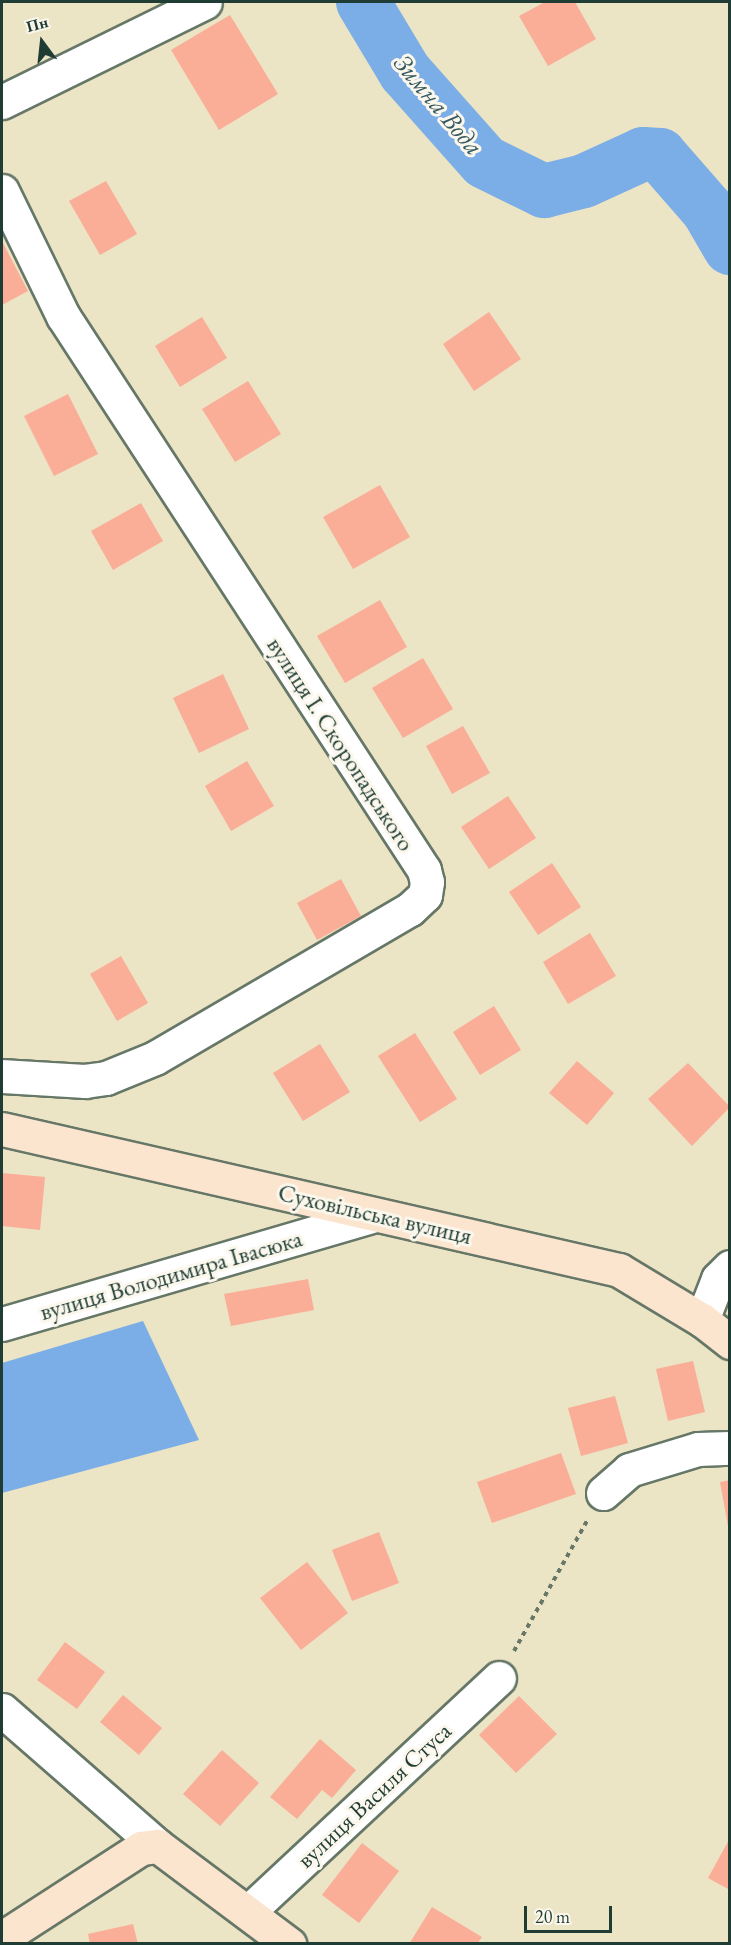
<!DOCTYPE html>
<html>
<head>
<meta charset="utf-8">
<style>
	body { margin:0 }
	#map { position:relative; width:731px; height:1945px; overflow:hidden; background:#ebe4c5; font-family:"EB Garamond",serif }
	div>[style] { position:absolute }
	.water>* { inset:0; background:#7bade7 }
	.river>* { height:54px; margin:-27px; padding:0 27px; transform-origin:27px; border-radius:27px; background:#7bade7 }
	.building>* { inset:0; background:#faad97 }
	.path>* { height:4px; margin-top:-2px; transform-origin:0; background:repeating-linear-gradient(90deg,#667767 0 4.5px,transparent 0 9px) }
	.roads { filter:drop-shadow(2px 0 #667767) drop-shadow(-2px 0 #667767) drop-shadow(0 2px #667767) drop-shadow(0 -2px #667767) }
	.street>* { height:33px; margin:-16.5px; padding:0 16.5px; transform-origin:16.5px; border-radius:16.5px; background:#fff }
	.secondary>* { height:33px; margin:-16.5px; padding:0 16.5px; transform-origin:16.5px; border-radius:16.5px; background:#fce5cf }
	span { translate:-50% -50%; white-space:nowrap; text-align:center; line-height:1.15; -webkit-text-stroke:6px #fbf7ec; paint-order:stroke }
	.street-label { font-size:24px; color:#1f3d34 }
	.water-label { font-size:26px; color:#365961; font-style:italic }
	.frame { position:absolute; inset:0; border:3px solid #1f3d34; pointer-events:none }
	.north { position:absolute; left:12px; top:12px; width:60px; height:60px; -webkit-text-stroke:4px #fbf7ec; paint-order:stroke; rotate:345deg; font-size:16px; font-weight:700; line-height:24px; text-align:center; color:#1f3d34 }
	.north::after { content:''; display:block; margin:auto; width:21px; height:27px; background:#1f3d34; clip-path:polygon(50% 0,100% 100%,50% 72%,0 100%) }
	.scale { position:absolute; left:524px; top:1906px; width:88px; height:27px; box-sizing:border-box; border:3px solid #1f3d34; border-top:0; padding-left:8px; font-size:18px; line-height:21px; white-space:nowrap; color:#1f3d34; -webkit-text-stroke:4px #fbf7ec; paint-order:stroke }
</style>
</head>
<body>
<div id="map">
	<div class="water">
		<div style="clip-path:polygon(143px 1321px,199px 1440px,2px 1493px,2px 1363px)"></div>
	</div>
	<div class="river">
		<div style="left:363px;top:2px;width:82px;rotate:59deg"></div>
		<div style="left:405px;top:72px;width:120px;rotate:48.4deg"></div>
		<div style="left:485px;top:162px;width:66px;rotate:26.2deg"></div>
		<div style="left:544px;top:191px;width:41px;rotate:-14deg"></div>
		<div style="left:584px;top:181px;width:65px;rotate:-24.6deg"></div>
		<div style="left:643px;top:154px;width:17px;rotate:3deg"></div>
		<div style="left:660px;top:155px;width:73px;rotate:48.9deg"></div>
		<div style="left:708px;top:210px;width:44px;rotate:59.9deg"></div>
	</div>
	<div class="building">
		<div style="clip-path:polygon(545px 2px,575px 2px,596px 39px,548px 66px,519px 16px)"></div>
		<div style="clip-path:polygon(230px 15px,278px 94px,219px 130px,171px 50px)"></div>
		<div style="clip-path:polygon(106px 181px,137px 234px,100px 255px,69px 201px)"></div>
		<div style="clip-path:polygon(2px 241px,28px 291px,2px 305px)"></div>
		<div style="clip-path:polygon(489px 312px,521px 359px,474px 391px,443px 344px)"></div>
		<div style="clip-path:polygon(202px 317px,227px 358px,180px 387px,155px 346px)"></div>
		<div style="clip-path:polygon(248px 381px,281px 434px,235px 462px,202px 409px)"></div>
		<div style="clip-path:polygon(68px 394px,98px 454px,54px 476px,24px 416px)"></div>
		<div style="clip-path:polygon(380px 485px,410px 537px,353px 569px,323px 517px)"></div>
		<div style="clip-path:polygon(141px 503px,163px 541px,113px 570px,91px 531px)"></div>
		<div style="clip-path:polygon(380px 600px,407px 647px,345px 683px,317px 636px)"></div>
		<div style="clip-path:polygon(423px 658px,453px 709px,403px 738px,372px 688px)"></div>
		<div style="clip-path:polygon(223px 674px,249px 729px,199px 753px,173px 698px)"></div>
		<div style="clip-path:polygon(463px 726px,490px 773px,452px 794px,426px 746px)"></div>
		<div style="clip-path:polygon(247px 761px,274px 806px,231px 831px,205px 786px)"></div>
		<div style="clip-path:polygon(508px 796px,536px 838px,489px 869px,461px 827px)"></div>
		<div style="clip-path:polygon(552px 863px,581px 907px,538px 935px,509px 892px)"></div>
		<div style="clip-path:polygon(341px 879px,361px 916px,317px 940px,297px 903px)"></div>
		<div style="clip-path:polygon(590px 933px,616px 976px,568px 1004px,543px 962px)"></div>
		<div style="clip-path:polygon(121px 956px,148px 1003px,117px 1021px,90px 974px)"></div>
		<div style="clip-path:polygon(494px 1006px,521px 1050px,480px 1075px,453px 1032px)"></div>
		<div style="clip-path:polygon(415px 1033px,457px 1099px,420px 1122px,378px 1056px)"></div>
		<div style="clip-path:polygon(320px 1044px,350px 1092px,303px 1121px,273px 1073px)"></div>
		<div style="clip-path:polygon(577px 1061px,614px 1093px,587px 1125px,549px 1093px)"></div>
		<div style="clip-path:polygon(688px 1063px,730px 1107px,692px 1146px,648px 1099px)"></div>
		<div style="clip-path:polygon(2px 1173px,45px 1177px,40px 1230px,2px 1226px)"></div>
		<div style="clip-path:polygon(308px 1279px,314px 1310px,231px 1326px,224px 1294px)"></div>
		<div style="clip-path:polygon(693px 1361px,705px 1412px,668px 1421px,656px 1369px)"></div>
		<div style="clip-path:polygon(615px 1396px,628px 1443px,581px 1456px,568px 1408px)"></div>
		<div style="clip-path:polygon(561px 1453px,576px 1494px,492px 1523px,477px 1482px)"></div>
		<div style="clip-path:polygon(730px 1480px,730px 1526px,728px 1526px,720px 1482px)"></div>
		<div style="clip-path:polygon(379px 1532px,399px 1583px,352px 1601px,332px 1550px)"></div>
		<div style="clip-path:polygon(307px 1562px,348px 1613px,301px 1650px,260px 1598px)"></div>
		<div style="clip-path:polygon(65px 1642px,105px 1672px,77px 1709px,37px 1680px)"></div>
		<div style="clip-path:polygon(123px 1695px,162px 1728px,139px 1755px,100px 1722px)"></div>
		<div style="clip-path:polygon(519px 1696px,557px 1734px,516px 1773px,479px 1735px)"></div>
		<div style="clip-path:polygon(320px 1739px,356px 1770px,332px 1798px,322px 1790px,297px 1819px,270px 1797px)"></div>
		<div style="clip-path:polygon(222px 1750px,259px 1783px,220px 1826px,183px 1794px)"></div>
		<div style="clip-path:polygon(730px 1838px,730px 1890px,708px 1878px)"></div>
		<div style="clip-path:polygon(362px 1843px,399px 1871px,359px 1923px,322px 1895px)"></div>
		<div style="clip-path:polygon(432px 1907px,482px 1937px,477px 1944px,409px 1944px)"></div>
		<div style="clip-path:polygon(133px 1924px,138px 1944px,90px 1944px,88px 1934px)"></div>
	</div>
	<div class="path">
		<div style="left:514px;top:1651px;width:151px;rotate:-60.7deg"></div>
	</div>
	<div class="roads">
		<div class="street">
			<div style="left:2px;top:102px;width:226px;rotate:-26.2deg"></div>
			<div style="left:2px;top:191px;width:139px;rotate:64deg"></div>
			<div style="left:63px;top:316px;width:661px;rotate:56.91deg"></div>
			<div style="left:424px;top:870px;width:12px;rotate:76deg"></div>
			<div style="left:427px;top:882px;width:13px;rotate:99deg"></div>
			<div style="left:425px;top:895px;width:21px;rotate:137deg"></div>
			<div style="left:410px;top:909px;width:295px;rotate:149.7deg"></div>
			<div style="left:155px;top:1058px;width:53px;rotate:157.8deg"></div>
			<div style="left:106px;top:1078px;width:21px;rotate:172deg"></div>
			<div style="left:85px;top:1081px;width:83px;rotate:-176.6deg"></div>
			<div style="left:702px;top:1320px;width:44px;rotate:-68.7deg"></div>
			<div style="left:718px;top:1279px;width:17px;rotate:-45deg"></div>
			<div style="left:2px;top:1324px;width:389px;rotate:-16.3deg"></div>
			<div style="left:603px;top:1493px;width:35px;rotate:-41deg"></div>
			<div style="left:629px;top:1470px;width:72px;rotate:-16.9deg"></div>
			<div style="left:698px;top:1449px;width:32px;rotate:-2deg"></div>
			<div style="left:2px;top:1710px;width:207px;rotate:41.1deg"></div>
			<div style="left:248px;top:1912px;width:343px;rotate:-43deg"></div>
		</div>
		<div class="secondary">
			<div style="left:2px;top:1129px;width:633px;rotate:12.87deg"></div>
			<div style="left:619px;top:1270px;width:97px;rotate:31.1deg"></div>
			<div style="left:702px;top:1320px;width:36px;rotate:38deg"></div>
			<div style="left:2px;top:1938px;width:166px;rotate:-32.9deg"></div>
			<div style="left:141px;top:1848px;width:17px;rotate:-7deg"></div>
			<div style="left:158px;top:1846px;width:164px;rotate:36.8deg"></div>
		</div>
	</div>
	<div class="street-label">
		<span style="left:341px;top:744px;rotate:57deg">вулиця І. Скоропадського</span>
		<span style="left:375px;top:1214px;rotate:13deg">Суховільська вулиця</span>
		<span style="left:171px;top:1275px;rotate:-16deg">вулиця Володимира Івасюка</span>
		<span style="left:374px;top:1795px;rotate:-43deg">вулиця Василя Стуса</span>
	</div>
	<div class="water-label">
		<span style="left:438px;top:105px;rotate:50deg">Зимна Вода</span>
	</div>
	<div class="frame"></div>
	<div class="north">Пн</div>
	<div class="scale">20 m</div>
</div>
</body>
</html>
